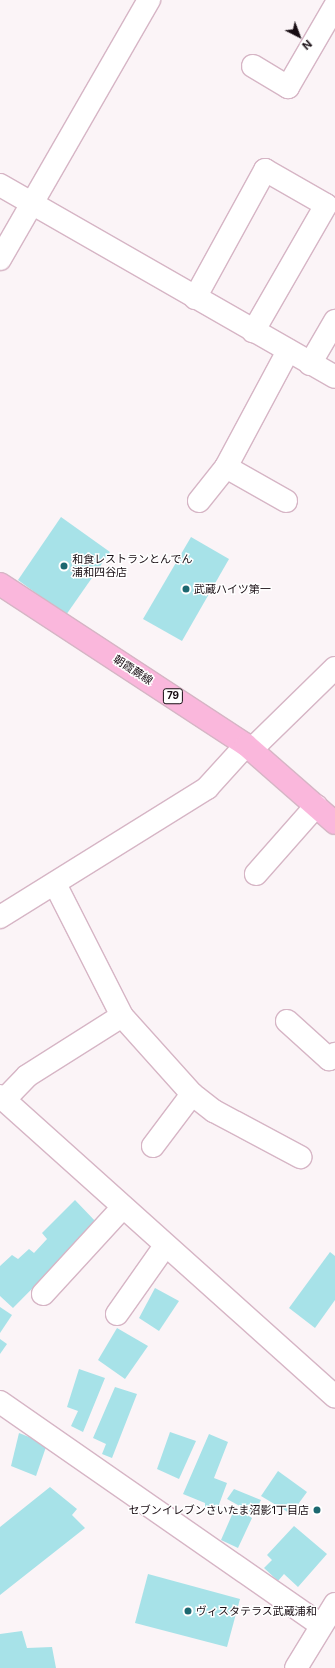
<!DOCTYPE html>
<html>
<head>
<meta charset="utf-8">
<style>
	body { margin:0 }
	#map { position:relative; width:335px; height:1668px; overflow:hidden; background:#fbf4f7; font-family:Inter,"Noto Sans JP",sans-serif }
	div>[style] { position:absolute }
	.building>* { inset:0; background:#a7e2e8 }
	.roads { filter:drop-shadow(1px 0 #d6b5c5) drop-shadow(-1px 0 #d6b5c5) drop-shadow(0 1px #d6b5c5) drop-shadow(0 -1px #d6b5c5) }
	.minor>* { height:22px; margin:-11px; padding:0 11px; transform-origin:11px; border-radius:11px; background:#fff }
	.major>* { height:22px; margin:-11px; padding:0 11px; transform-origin:11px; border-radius:11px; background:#fab7dc }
	.dots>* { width:11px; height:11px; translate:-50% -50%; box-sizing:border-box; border:2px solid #fff; border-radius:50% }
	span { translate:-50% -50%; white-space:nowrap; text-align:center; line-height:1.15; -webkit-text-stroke:3px #fff; paint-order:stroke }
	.shield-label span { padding:1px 3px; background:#fff; border:1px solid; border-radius:3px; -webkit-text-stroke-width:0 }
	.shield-label { font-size:10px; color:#180d13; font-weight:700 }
	.poi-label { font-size:11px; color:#180d13 }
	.left { translate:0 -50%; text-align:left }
	.right { translate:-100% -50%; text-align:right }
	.street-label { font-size:11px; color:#180d13 }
	.north { position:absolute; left:279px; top:16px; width:40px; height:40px; -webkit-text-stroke:3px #fff; paint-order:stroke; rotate:138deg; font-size:11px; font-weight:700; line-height:16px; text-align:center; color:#180d13 }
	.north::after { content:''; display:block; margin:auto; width:14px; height:18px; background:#180d13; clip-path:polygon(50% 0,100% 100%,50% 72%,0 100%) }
</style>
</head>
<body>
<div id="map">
	<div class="building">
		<div style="clip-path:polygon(61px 517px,110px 552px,66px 615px,18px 580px)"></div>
		<div style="clip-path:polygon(191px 537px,229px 559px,182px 641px,143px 619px)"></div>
		<div style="clip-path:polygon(75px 1200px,97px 1223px,13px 1308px,0 1296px,0 1266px,12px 1255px,18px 1259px,29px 1249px,34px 1253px,47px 1239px,42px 1233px)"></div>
		<div style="clip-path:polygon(330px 1252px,335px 1256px,335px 1300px,315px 1328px,289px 1308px)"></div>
		<div style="clip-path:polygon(155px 1288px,179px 1301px,159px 1331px,139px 1318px)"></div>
		<div style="clip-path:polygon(0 1307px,12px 1315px,0 1333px)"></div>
		<div style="clip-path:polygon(117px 1328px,148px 1346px,125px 1379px,98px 1360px)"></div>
		<div style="clip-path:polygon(0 1339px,7px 1344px,0 1354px)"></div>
		<div style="clip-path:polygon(79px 1369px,105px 1378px,83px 1432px,71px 1426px,78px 1411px,67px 1407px)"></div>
		<div style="clip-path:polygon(115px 1387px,137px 1394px,112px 1458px,102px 1454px,106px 1444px,93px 1438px)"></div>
		<div style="clip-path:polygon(170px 1432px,196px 1441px,179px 1479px,157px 1469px)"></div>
		<div style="clip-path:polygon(19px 1433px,47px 1444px,36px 1476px,11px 1466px)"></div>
		<div style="clip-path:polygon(209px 1434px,228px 1442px,214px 1478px,227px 1483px,217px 1510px,205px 1508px,205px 1503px,183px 1494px)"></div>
		<div style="clip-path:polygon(278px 1471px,307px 1492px,291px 1514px,261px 1496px)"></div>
		<div style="clip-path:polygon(50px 1487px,77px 1509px,72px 1515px,85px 1528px,0 1595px,0 1527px)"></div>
		<div style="clip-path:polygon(234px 1489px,261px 1500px,254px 1514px,227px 1499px)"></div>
		<div style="clip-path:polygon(235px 1508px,252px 1518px,238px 1548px,221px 1540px)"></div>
		<div style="clip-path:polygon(294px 1526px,327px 1554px,298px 1587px,284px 1574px,278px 1581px,264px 1568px,272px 1560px,267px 1555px)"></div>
		<div style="clip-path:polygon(148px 1574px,240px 1599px,227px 1647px,135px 1623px)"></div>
		<div style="clip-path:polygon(22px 1631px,27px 1648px,52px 1647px,56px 1668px,0 1668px,0 1634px)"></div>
	</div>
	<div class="roads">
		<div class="minor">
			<div style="left:253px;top:66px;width:41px;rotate:31deg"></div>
			<div style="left:288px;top:87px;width:94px;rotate:-59.9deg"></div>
			<div style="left:0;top:185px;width:386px;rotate:29.8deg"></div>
			<div style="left:0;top:259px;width:299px;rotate:-60.1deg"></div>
			<div style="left:195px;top:298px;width:146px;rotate:-61.3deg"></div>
			<div style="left:265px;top:170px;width:70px;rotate:29.8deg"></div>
			<div style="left:326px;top:205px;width:146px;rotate:119.9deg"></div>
			<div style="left:310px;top:364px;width:50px;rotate:-59.8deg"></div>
			<div style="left:226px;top:467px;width:69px;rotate:29.5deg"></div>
			<div style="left:199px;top:501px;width:43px;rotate:-51.5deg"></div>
			<div style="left:226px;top:467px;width:132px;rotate:-61.9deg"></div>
			<div style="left:252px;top:749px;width:116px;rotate:-44.3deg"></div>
			<div style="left:256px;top:874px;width:91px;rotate:-48.6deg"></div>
			<div style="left:0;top:917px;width:244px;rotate:-31.9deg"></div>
			<div style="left:207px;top:788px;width:58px;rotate:-47.8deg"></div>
			<div style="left:122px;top:1016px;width:105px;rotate:48.1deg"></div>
			<div style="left:192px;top:1094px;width:28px;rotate:38deg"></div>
			<div style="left:214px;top:1111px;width:98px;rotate:28.1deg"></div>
			<div style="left:287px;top:1021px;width:57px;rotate:42.1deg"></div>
			<div style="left:329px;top:1059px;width:8px;rotate:-40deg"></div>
			<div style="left:0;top:1096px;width:450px;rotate:41.9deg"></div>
			<div style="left:4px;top:1100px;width:33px;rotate:-46deg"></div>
			<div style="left:27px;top:1076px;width:112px;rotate:-32.3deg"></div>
			<div style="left:122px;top:1016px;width:148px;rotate:-116.9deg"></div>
			<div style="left:153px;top:1146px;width:65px;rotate:-53.1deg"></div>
			<div style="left:43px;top:1294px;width:117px;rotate:-47.4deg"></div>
			<div style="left:117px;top:1314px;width:83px;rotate:-54.8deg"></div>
			<div style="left:0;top:1402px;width:391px;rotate:34.8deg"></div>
			<div style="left:296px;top:1668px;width:75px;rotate:-58.6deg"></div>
		</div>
		<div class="major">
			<div style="left:0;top:584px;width:294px;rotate:33.2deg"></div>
			<div style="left:246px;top:745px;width:118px;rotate:41.2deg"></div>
		</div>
	</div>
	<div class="dots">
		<div style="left:64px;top:566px;background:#1c6870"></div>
		<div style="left:186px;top:589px;background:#1c6870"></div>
		<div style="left:317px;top:1510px;background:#1c6870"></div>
		<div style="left:188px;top:1611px;background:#1c6870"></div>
	</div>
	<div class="shield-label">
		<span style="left:173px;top:696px">79</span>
	</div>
	<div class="poi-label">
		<span class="left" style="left:72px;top:566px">和食レストランとんでん<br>浦和四谷店</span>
		<span class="left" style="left:194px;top:589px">武蔵ハイツ第一</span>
		<span class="right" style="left:309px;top:1510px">セブンイレブンさいたま沼影1丁目店</span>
		<span class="left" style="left:196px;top:1611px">ヴィスタテラス武蔵浦和</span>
	</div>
	<div class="street-label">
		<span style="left:133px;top:670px;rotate:33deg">朝霞蕨線</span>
	</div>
	<div class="north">N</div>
</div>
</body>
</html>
